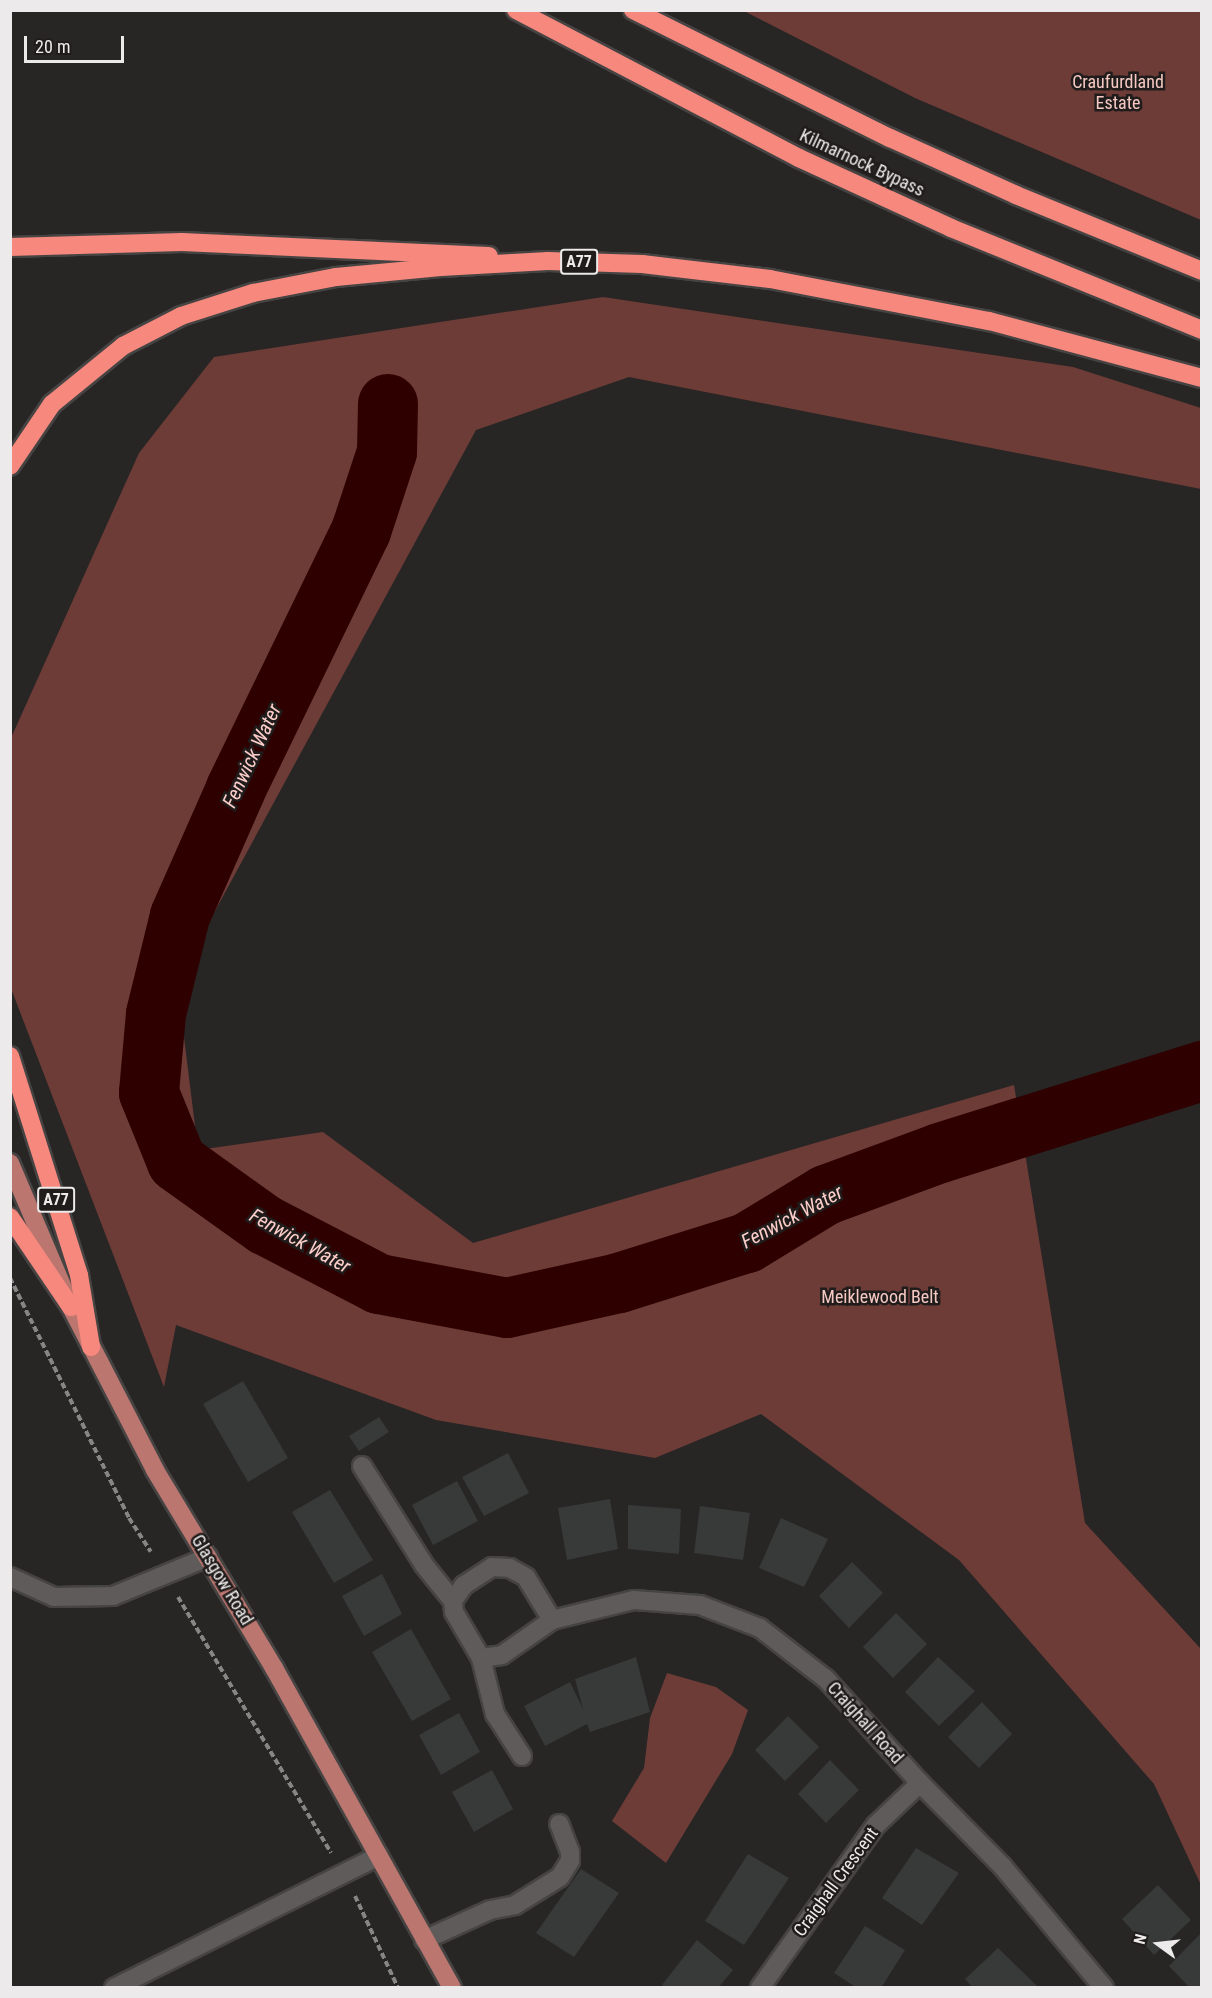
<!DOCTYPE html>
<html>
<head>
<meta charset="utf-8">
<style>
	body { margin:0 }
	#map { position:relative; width:1212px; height:1998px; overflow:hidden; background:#282525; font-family:"Roboto Condensed",sans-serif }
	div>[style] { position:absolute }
	.green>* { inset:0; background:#6d3c37 }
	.river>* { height:60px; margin:-30px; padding:0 30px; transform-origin:30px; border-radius:30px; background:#2f0000 }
	.building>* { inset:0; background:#373a39 }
	.path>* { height:4px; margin-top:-2px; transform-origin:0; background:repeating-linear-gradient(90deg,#878585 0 6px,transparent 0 9px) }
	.roads { filter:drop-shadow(2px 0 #464343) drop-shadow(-2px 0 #464343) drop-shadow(0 2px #464343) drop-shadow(0 -2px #464343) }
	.minor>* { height:18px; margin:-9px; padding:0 9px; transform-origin:9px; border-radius:9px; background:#5e5b5a }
	.major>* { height:18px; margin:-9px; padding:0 9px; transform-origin:9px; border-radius:9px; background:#ba766f }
	.highway>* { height:18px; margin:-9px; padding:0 9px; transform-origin:9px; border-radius:9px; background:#f7887d }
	span { translate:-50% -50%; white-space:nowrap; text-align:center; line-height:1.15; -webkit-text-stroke:5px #1f1c1b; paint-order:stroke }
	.shield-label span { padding:2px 4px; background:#1f1c1b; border:2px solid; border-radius:4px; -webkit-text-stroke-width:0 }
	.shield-label { font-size:16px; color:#eceaea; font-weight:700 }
	.park-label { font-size:18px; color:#f5c8c2 }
	.street-label { font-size:18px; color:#eceaea }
	.water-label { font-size:20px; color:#fdcec9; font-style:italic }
	.frame { position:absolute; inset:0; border:12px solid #eceaea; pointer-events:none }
	.north { position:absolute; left:1128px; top:1914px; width:60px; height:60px; -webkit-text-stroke:4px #1f1c1b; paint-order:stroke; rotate:285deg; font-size:16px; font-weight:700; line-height:24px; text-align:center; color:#eceaea }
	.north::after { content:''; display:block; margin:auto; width:21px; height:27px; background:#eceaea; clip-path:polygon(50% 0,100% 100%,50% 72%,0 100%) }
	.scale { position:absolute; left:24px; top:36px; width:100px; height:27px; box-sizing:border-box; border:3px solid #eceaea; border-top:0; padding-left:8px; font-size:18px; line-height:21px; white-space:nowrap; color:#eceaea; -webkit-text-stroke:4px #1f1c1b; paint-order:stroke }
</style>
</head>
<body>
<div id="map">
	<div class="green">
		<div style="clip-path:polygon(744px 11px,1201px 11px,1201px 220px,915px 98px)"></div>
		<div style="clip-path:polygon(603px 297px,1073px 367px,1201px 408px,1201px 489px,629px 377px,476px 430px,177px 981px,198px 1150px,323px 1132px,473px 1243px,1014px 1085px,1085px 1523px,1201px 1649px,1201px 1885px,1154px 1784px,959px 1560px,761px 1414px,655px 1458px,436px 1420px,176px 1325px,164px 1387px,12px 991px,11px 738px,139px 453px,214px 357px)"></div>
		<div style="clip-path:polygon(667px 1673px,716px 1687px,748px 1710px,732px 1754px,666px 1863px,612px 1821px,644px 1768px,650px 1718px)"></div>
	</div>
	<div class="river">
		<div style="left:388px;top:404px;width:48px;rotate:91.2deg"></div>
		<div style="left:387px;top:452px;width:83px;rotate:108.2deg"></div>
		<div style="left:361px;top:531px;width:287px;rotate:115.9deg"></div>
		<div style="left:236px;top:789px;width:139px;rotate:113.8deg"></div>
		<div style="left:180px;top:916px;width:101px;rotate:103.8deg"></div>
		<div style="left:156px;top:1014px;width:79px;rotate:95.1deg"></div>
		<div style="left:149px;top:1093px;width:74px;rotate:67.9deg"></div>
		<div style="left:177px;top:1162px;width:108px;rotate:35.6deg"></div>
		<div style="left:265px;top:1225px;width:128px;rotate:27.4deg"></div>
		<div style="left:379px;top:1284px;width:130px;rotate:10.6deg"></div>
		<div style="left:507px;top:1308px;width:115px;rotate:-12.6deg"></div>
		<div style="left:619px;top:1283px;width:134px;rotate:-17.4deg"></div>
		<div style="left:747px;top:1243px;width:92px;rotate:-31.3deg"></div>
		<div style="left:826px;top:1195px;width:121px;rotate:-20.2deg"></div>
		<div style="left:940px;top:1153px;width:275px;rotate:-17.4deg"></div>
	</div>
	<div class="building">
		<div style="clip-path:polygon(243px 1381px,288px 1458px,248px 1482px,203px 1404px)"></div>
		<div style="clip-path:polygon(379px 1417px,389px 1432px,359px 1451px,349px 1436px)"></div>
		<div style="clip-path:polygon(508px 1453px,529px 1493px,484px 1516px,462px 1477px)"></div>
		<div style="clip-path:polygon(457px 1481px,478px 1521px,433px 1545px,412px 1505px)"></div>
		<div style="clip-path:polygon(330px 1490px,373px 1560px,334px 1583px,292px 1512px)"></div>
		<div style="clip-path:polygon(610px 1499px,618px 1549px,567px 1560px,558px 1508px)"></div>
		<div style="clip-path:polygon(628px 1505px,681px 1509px,679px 1554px,628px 1549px)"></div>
		<div style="clip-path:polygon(700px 1506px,750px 1513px,743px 1560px,694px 1553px)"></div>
		<div style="clip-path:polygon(781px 1518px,828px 1539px,804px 1587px,759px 1568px)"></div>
		<div style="clip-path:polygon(852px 1562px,883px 1593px,849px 1628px,819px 1596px)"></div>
		<div style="clip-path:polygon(382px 1574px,402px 1614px,364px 1636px,342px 1596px)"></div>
		<div style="clip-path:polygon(896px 1613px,927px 1644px,893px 1678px,863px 1647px)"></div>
		<div style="clip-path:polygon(411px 1629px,451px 1699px,412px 1721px,372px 1652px)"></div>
		<div style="clip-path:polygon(636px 1657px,650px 1712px,590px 1732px,587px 1724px,545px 1746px,524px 1706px,570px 1682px,583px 1709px,575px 1679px)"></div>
		<div style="clip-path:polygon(938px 1657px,975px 1691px,939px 1726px,905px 1692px)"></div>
		<div style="clip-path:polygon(982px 1702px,1012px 1734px,979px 1768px,948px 1737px)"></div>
		<div style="clip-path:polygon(459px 1713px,480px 1752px,441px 1775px,419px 1735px)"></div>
		<div style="clip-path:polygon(788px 1716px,819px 1747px,785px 1781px,755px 1750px)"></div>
		<div style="clip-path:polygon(830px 1760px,859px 1790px,826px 1823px,798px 1794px)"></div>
		<div style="clip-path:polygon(492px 1770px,513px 1809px,474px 1832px,452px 1792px)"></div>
		<div style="clip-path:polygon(916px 1848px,959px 1873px,922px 1925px,882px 1898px)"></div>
		<div style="clip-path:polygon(748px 1854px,789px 1878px,744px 1945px,705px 1921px)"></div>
		<div style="clip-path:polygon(581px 1869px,619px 1893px,574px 1957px,536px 1933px)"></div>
		<div style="clip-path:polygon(1158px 1885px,1191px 1920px,1154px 1955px,1122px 1919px)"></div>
		<div style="clip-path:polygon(865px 1926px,905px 1950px,881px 1988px,857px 1988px,834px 1973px)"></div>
		<div style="clip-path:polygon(1202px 1932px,1202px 1988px,1190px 1988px,1169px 1966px)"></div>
		<div style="clip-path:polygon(697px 1940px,733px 1970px,718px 1988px,666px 1988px,662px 1985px)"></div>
		<div style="clip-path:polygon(998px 1948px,1039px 1988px,973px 1988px,965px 1979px)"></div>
	</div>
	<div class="path">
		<div style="left:10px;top:1278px;width:268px;rotate:63.6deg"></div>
		<div style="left:129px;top:1518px;width:40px;rotate:57.1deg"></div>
		<div style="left:178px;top:1597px;width:298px;rotate:59.1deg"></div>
		<div style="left:355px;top:1896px;width:102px;rotate:64.9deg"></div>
	</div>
	<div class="roads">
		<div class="minor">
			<div style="left:362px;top:1466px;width:117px;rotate:57.9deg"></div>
			<div style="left:424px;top:1565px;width:46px;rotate:51.1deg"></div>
			<div style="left:10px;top:1577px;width:48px;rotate:24.4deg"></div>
			<div style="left:54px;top:1597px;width:59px;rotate:-1deg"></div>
			<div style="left:113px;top:1596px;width:103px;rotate:-22.3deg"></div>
			<div style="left:552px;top:1620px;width:50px;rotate:-121.2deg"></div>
			<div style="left:526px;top:1577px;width:18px;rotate:-151deg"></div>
			<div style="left:510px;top:1568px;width:18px;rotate:-177deg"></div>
			<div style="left:492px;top:1567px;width:33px;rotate:147deg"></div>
			<div style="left:464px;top:1585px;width:19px;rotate:125deg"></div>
			<div style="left:453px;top:1601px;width:11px;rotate:85deg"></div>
			<div style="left:454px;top:1612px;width:53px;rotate:59.6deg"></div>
			<div style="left:481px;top:1658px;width:21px;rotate:-8deg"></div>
			<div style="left:502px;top:1655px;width:61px;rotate:-35deg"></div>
			<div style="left:552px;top:1620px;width:84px;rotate:-13.7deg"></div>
			<div style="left:634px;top:1600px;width:66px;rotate:4.3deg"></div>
			<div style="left:700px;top:1605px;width:64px;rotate:21deg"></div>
			<div style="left:760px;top:1628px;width:83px;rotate:37.7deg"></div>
			<div style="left:826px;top:1679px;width:140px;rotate:47.9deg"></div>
			<div style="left:920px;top:1783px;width:117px;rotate:45.3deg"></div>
			<div style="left:1002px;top:1866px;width:159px;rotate:50.1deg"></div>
			<div style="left:481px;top:1658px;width:58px;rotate:76deg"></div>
			<div style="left:495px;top:1714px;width:50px;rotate:57.3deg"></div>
			<div style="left:424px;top:1940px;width:72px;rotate:-24.4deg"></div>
			<div style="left:490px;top:1910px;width:25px;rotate:-11deg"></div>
			<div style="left:515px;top:1905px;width:53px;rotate:-31.9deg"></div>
			<div style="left:560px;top:1877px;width:19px;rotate:-58deg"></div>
			<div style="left:570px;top:1861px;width:9px;rotate:-90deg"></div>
			<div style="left:570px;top:1852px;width:30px;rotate:-111deg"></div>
			<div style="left:114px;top:1988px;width:296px;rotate:-26.5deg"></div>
			<div style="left:760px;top:1988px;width:200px;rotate:-54.6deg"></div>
			<div style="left:876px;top:1825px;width:61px;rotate:-43.7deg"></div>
		</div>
		<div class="major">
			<div style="left:10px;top:1163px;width:156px;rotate:67deg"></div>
			<div style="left:71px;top:1307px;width:183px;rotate:62.7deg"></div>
			<div style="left:155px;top:1470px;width:231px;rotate:59deg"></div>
			<div style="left:274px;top:1668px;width:366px;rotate:60.9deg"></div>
		</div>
		<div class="highway">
			<div style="left:516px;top:10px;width:319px;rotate:27.6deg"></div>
			<div style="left:799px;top:158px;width:167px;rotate:24.7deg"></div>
			<div style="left:951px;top:228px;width:271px;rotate:22.1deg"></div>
			<div style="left:633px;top:10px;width:287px;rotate:26.5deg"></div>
			<div style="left:890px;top:138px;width:138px;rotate:24.3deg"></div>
			<div style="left:1016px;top:195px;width:201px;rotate:22.2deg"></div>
			<div style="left:10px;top:247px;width:172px;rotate:-1.7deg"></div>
			<div style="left:182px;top:242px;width:307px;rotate:2.6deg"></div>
			<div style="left:10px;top:466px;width:75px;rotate:-55.9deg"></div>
			<div style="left:52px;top:404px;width:92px;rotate:-39.2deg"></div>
			<div style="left:123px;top:346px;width:65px;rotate:-27.3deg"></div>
			<div style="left:181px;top:316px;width:76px;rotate:-17.7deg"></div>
			<div style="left:253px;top:293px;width:85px;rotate:-10.9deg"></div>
			<div style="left:336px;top:277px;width:105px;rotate:-5.4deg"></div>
			<div style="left:441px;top:267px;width:107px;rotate:-3.2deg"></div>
			<div style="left:548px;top:261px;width:94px;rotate:1.8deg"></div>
			<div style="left:642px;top:264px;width:129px;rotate:6.7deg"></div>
			<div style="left:770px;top:279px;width:223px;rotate:10.9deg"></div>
			<div style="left:989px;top:321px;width:220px;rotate:15deg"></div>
			<div style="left:10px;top:1056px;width:230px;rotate:72.5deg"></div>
			<div style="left:79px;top:1275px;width:73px;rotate:80.5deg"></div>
			<div style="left:10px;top:1217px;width:109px;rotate:55.9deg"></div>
		</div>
	</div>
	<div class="shield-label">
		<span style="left:579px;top:262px">A77</span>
		<span style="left:56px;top:1200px">A77</span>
	</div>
	<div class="park-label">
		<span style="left:1118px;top:93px">Craufurdland<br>Estate</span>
		<span style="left:880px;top:1297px">Meiklewood Belt</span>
	</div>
	<div class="street-label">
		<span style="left:862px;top:163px;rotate:25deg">Kilmarnock Bypass</span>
		<span style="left:222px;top:1580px;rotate:59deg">Glasgow Road</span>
		<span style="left:865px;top:1723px;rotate:48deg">Craighall Road</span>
		<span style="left:836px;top:1882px;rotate:-54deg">Craighall Crescent</span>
	</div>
	<div class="water-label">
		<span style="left:252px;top:756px;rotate:-65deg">Fenwick Water</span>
		<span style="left:792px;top:1217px;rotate:-28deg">Fenwick Water</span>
		<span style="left:300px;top:1241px;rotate:29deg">Fenwick Water</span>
	</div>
	<div class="frame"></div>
	<div class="north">N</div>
	<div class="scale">20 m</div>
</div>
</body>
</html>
